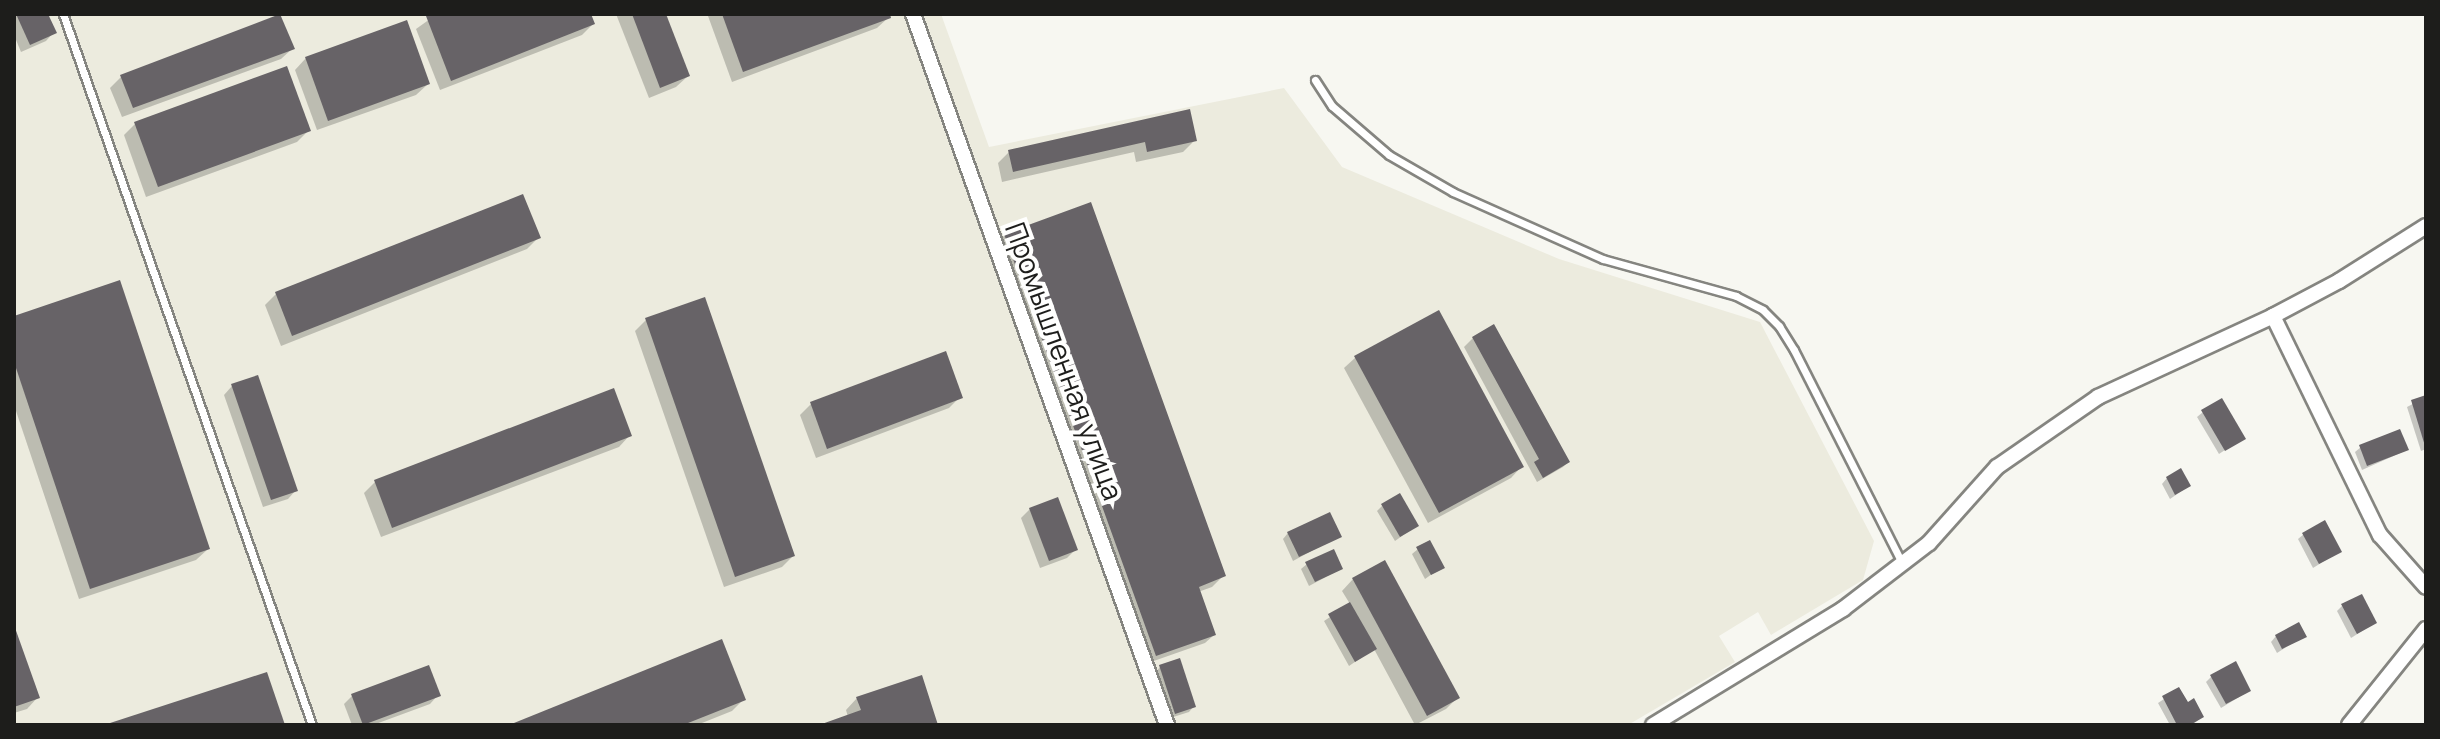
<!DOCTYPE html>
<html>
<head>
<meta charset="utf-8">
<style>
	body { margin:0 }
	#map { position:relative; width:2440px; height:739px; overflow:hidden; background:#f7f7f1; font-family:Manrope,sans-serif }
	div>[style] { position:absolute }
	.built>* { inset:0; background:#ecebde }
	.shadow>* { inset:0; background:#0003 }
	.building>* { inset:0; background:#676367 }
	.roads { filter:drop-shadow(2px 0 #858580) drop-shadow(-2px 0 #858580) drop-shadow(0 2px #858580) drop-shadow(0 -2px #858580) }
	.service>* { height:7px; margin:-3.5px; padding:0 3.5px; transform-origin:3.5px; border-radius:3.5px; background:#fff }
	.minor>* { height:14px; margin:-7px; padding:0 7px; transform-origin:7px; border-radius:7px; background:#fff }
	span { translate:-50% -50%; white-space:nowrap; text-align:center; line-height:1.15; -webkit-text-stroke:8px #fffffe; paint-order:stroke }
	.street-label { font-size:28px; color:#1d1d1b }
	.frame { position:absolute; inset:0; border:16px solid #1d1d1b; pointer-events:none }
</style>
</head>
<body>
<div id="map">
	<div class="built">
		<div style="clip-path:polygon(14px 14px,941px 14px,989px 147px,1284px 88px,1342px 167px,1559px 259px,1760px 322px,1874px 541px,1863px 580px,1771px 635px,1758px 612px,1719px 636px,1735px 662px,1628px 725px,14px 725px)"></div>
	</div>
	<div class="shadow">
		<div style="clip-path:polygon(14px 14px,46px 14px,54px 32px,46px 41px,21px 52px,14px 35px)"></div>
		<div style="clip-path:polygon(437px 14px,589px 14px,593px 24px,582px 35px,440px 90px,416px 29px)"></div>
		<div style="clip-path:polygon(616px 14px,664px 14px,688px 76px,676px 87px,649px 98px)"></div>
		<div style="clip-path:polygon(710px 14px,887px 14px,889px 17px,877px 28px,732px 82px,708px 16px)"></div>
		<div style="clip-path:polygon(293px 48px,281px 59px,122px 117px,110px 88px,121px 77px)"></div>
		<div style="clip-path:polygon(306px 58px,428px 84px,416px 95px,317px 130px,295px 70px)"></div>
		<div style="clip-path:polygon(1188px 112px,1195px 140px,1183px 152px,1136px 162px,1134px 152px,1002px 182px,998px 163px,1009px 152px)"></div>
		<div style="clip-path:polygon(135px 124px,309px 130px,297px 142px,146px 197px,124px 135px)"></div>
		<div style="clip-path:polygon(1005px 235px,1224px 575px,1212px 587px,1198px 592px,1214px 635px,1205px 643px,1148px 663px,993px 247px)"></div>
		<div style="clip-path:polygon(538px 238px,527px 249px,281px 346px,265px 305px,276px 294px)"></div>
		<div style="clip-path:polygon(14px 318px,208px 549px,196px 560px,79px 599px,14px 405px)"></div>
		<div style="clip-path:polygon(646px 320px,793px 556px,782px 567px,724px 587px,635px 331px)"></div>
		<div style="clip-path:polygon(1473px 338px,1568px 462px,1563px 467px,1537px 482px,1464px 347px)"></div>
		<div style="clip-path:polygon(1356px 357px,1522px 466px,1511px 478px,1428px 523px,1344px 368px)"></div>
		<div style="clip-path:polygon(232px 386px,296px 490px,288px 499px,263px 507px,224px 395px)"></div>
		<div style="clip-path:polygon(960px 397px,949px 408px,816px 458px,800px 415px,811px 404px)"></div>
		<div style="clip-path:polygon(2426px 397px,2426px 449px,2421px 451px,2407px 407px)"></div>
		<div style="clip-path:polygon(2203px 412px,2243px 438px,2219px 454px,2197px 417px)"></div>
		<div style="clip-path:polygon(630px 435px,619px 447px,381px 537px,364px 493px,375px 482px)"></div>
		<div style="clip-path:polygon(2361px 447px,2407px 450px,2362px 470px,2355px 452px)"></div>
		<div style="clip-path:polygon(2167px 478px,2189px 486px,2170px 499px,2162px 484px)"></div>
		<div style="clip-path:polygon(1382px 506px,1416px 526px,1395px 541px,1377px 511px)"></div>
		<div style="clip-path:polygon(1030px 509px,1076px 549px,1067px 558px,1040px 568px,1021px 518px)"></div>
		<div style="clip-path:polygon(1288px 533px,1339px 536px,1293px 561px,1283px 539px)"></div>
		<div style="clip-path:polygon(2304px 534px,2339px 552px,2313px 568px,2298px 539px)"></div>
		<div style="clip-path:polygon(1418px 549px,1442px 567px,1425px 579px,1412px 554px)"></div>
		<div style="clip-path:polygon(1307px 564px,1341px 569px,1309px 586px,1301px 569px)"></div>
		<div style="clip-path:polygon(1353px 579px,1457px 698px,1446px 709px,1415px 725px,1374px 649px,1349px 666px,1324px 621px,1350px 604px,1342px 591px)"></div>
		<div style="clip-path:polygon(2342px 606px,2375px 623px,2351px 638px,2337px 611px)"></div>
		<div style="clip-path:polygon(14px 630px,38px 697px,27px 709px,14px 713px)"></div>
		<div style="clip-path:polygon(2276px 636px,2304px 636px,2277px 653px,2271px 642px)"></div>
		<div style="clip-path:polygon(1160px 667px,1194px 706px,1189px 712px,1170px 718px,1155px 673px)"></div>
		<div style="clip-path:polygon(2212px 676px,2249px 691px,2221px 708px,2206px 682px)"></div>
		<div style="clip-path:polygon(2179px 689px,2187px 705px,2202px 717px,2192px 725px,2170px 725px,2158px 703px)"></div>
		<div style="clip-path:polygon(438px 695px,430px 704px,373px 725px,352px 725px,344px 704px,352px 696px)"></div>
		<div style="clip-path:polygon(857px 698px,936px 725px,823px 725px,848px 717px,846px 710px)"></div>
		<div style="clip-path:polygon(743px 700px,732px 711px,697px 725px,514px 725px)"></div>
	</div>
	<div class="building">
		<div style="clip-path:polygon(16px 14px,48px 14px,57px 33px,30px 45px)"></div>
		<div style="clip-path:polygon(280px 14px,295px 49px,133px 108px,120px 75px)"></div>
		<div style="clip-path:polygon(431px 14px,591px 14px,595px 24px,451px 81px,426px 16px)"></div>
		<div style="clip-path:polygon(632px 14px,666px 14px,690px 76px,660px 88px)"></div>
		<div style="clip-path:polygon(722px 14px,890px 14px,891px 18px,743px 72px)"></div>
		<div style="clip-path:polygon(407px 20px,430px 84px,328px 121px,305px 57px)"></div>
		<div style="clip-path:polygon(287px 66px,311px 131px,158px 187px,134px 122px)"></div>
		<div style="clip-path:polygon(1190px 109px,1197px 141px,1147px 152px,1145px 142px,1013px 172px,1008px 150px)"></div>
		<div style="clip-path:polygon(523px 194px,541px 238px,292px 336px,275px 292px)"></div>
		<div style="clip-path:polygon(1091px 202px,1226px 576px,1199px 587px,1216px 635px,1156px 656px,1004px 234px)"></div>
		<div style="clip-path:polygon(120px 280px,210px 549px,90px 589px,14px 362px,14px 316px)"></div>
		<div style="clip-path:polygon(705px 297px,795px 556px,735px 577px,645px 318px)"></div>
		<div style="clip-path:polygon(1439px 310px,1524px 467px,1439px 513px,1354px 356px)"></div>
		<div style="clip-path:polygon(1494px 324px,1570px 462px,1543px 478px,1534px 462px,1539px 459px,1472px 337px)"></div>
		<div style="clip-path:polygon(946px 351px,963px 398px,827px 449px,810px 402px)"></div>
		<div style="clip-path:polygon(258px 375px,298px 491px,271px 500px,231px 384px)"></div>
		<div style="clip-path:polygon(614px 388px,632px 436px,392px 528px,374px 480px)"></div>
		<div style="clip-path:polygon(2426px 395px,2426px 445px,2425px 446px,2411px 400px)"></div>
		<div style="clip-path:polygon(2222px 398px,2246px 439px,2225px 451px,2201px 410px)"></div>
		<div style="clip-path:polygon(2400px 429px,2409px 450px,2367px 466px,2359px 445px)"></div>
		<div style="clip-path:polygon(2181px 468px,2191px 486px,2175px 495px,2166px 477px)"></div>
		<div style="clip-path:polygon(1400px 493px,1419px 526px,1400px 537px,1381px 504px)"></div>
		<div style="clip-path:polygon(1058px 497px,1078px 550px,1049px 561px,1029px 508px)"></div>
		<div style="clip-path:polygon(1330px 512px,1342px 537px,1299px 557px,1287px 532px)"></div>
		<div style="clip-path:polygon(2325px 520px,2342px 552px,2319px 564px,2302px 533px)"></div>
		<div style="clip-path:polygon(1430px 540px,1445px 568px,1431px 575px,1416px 547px)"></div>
		<div style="clip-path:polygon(1334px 549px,1343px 569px,1315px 582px,1305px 562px)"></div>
		<div style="clip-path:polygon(1385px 560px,1460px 698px,1427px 716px,1352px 578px)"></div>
		<div style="clip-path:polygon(2362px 594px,2377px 623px,2357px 634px,2341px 604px)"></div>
		<div style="clip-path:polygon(1350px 602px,1377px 649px,1355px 662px,1328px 614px)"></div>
		<div style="clip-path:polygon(2299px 622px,2307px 637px,2282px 649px,2275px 635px)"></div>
		<div style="clip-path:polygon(14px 625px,40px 698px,14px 707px)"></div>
		<div style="clip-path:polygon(722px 639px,746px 700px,683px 725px,509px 725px)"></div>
		<div style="clip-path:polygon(1180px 658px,1196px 707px,1175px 714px,1159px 665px)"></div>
		<div style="clip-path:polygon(2236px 661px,2251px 691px,2226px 704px,2210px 675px)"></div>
		<div style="clip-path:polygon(429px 665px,441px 696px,363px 725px,351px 694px)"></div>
		<div style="clip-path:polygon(267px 672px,285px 725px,107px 725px,107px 724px)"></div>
		<div style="clip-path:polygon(922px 675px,938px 725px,819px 725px,861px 710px,856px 697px)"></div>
		<div style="clip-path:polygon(2179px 687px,2188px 702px,2194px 698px,2204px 717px,2190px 725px,2177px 725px,2162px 696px)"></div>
	</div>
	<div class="roads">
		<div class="service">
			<div style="left:63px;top:14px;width:753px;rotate:70.7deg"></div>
			<div style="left:1315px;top:80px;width:31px;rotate:57deg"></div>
			<div style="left:1332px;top:106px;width:75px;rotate:40.7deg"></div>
			<div style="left:1389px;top:155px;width:74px;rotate:30deg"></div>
			<div style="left:1453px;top:192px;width:164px;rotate:24.1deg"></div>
			<div style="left:1603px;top:259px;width:138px;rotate:15.5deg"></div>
			<div style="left:1736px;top:296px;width:30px;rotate:27deg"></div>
			<div style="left:1763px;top:310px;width:23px;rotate:45deg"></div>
			<div style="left:1779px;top:326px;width:28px;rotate:58deg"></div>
			<div style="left:1794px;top:350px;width:239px;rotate:63.1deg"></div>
		</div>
		<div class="minor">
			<div style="left:913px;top:14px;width:755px;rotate:70.34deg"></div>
			<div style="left:2273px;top:316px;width:244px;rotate:64deg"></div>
			<div style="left:2380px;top:535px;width:69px;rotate:48.5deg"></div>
			<div style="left:1653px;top:725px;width:223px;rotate:-31.4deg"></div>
			<div style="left:1843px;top:609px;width:108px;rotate:-37.5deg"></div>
			<div style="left:1929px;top:543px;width:102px;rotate:-48.2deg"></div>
			<div style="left:1997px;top:467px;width:123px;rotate:-34.7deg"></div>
			<div style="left:2098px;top:397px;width:193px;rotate:-24.8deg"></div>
			<div style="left:2273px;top:316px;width:75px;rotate:-27.9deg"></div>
			<div style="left:2339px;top:281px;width:103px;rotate:-32.3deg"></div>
			<div style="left:2349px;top:725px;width:123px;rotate:-51.3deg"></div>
		</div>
	</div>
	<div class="street-label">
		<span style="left:1065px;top:361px;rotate:70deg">Промышленная улица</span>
	</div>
	<div class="frame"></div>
</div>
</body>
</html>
